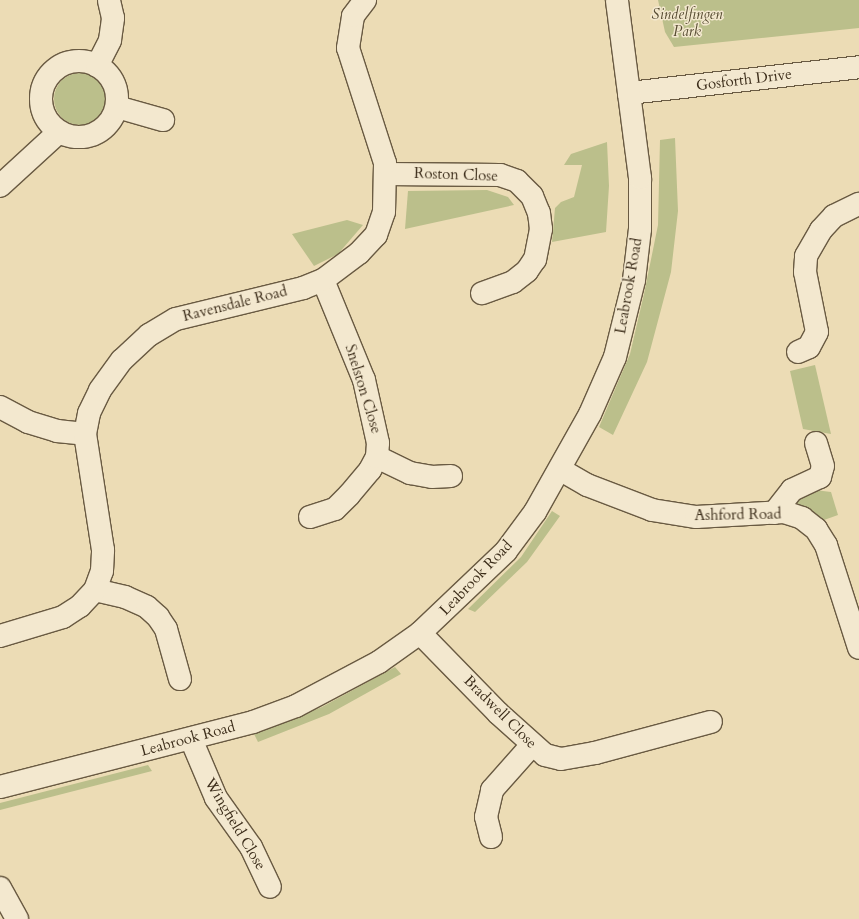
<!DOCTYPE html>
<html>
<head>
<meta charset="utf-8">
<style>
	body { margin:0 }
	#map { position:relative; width:859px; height:919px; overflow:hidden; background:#ecdcb5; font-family:Cardo,serif }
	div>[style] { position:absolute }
	.green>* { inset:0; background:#bbbf8b }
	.round { border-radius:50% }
	.roads { filter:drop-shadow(1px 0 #695a42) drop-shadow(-1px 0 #695a42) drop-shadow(0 1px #695a42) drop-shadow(0 -1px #695a42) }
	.minor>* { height:22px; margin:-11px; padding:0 11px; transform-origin:11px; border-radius:11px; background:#f3e8cf }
	.minor>.ring { margin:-11px; padding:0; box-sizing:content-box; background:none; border:22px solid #f3e8cf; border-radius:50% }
	span { translate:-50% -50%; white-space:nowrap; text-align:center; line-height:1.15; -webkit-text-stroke:3px #f3e8cf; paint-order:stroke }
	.park-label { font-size:15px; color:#564b31; font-style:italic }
	.street-label { font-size:15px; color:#3d2e1b }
</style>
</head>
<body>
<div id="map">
	<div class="green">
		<div style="clip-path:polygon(658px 0,859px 0,859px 28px,674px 47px,665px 32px)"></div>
		<div class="round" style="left:54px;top:73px;width:52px;height:52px"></div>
		<div style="clip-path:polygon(675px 138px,678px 211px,671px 272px,647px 362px,613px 435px,599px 427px,630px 354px,644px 294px,658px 225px,660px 140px)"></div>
		<div style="clip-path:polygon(607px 142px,609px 186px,606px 232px,552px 242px,555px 208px,561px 202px,574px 197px,582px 165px,564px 165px,571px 154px)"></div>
		<div style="clip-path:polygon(487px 190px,508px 197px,514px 205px,405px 229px,408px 191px)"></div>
		<div style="clip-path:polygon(347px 220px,363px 225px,338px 254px,314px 266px,292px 234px)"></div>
		<div style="clip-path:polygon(815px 365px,831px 434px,803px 429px,790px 371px)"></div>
		<div style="clip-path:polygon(815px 490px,831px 492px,838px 515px,824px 520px,795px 505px,797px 496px)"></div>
		<div style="clip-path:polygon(552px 511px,560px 516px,527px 562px,475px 612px,468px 609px,521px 557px)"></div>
		<div style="clip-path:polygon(395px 667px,401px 674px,329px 714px,258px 742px,254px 734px,322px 707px)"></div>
		<div style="clip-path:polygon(148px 765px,152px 771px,0 810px,0 803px)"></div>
	</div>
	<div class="roads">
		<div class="minor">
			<div class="ring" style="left:41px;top:61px;width:54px;height:54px"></div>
			<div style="left:97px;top:66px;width:29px;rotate:-63deg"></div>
			<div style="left:110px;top:40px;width:22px;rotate:-82deg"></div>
			<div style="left:113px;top:18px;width:18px;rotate:-103deg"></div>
			<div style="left:629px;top:93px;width:231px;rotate:-6.4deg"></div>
			<div style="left:117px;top:107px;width:48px;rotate:15.8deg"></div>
			<div style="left:385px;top:174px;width:115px;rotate:0.5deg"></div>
			<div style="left:500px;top:175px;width:18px;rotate:19deg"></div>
			<div style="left:517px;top:181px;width:21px;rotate:45deg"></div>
			<div style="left:532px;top:196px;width:18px;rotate:68deg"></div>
			<div style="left:539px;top:213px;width:16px;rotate:83deg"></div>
			<div style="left:541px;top:229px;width:31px;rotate:101deg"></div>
			<div style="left:535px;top:259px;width:14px;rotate:124deg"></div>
			<div style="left:527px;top:271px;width:18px;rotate:142deg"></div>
			<div style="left:513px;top:282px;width:33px;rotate:160deg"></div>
			<div style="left:0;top:186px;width:80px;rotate:-42.5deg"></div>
			<div style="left:798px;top:352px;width:12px;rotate:-24deg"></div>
			<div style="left:809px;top:347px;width:17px;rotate:-62deg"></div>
			<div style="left:817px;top:332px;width:61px;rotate:-101.3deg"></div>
			<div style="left:805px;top:272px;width:16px;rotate:-86deg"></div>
			<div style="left:806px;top:256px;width:30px;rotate:-60deg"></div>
			<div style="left:821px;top:230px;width:19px;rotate:-47deg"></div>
			<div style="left:834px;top:216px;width:28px;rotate:-26deg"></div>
			<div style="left:0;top:407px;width:32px;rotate:28deg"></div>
			<div style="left:28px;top:422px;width:30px;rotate:17deg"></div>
			<div style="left:57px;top:431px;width:28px;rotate:6deg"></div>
			<div style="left:377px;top:457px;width:37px;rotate:26deg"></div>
			<div style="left:410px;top:473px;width:22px;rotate:10deg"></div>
			<div style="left:432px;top:477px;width:19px;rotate:-3deg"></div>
			<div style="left:561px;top:470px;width:30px;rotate:30deg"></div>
			<div style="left:587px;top:485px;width:70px;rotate:21deg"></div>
			<div style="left:652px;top:510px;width:45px;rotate:9deg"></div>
			<div style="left:696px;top:517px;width:88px;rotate:-3.3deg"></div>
			<div style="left:784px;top:512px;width:19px;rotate:18deg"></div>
			<div style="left:802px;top:518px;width:18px;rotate:38deg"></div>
			<div style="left:816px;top:529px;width:19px;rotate:58deg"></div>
			<div style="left:826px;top:545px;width:108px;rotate:72.2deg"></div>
			<div style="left:774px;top:513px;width:29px;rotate:-52deg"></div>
			<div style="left:792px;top:490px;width:31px;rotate:-25deg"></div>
			<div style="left:820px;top:477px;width:11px;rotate:-75deg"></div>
			<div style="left:823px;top:466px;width:24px;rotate:-107deg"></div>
			<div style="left:310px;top:517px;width:26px;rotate:-18deg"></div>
			<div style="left:335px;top:509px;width:20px;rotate:-45deg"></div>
			<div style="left:349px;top:495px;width:33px;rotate:-50deg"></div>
			<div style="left:370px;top:470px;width:15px;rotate:-62deg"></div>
			<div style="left:377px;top:457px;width:14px;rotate:-86deg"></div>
			<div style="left:378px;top:443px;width:65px;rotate:-102.5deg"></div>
			<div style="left:364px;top:380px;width:108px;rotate:-112.3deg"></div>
			<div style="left:95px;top:590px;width:31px;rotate:13deg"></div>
			<div style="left:125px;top:597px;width:24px;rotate:24deg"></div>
			<div style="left:147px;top:607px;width:15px;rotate:42deg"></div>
			<div style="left:158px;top:617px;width:14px;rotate:56deg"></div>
			<div style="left:166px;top:629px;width:52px;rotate:74.4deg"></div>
			<div style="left:420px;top:633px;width:112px;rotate:45.7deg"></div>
			<div style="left:498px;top:713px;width:63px;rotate:41.8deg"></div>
			<div style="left:545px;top:755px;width:16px;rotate:14deg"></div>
			<div style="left:561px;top:759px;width:35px;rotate:-10deg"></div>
			<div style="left:595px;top:753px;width:120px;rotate:-15deg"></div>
			<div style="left:0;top:636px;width:66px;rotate:-16.8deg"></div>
			<div style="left:63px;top:617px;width:20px;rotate:-33deg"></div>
			<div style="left:80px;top:606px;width:22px;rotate:-47deg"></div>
			<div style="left:95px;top:590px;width:20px;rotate:-70deg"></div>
			<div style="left:102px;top:571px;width:21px;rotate:-87deg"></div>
			<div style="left:103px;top:550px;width:117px;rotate:-98.8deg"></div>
			<div style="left:85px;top:434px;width:21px;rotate:-79deg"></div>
			<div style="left:89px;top:413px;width:25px;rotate:-64deg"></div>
			<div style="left:100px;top:390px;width:37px;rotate:-54deg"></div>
			<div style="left:122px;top:360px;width:37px;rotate:-43deg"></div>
			<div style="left:149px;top:335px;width:31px;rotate:-31deg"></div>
			<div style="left:176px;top:319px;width:131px;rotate:-13.7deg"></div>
			<div style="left:303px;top:288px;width:22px;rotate:-22deg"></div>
			<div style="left:323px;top:280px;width:45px;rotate:-36.9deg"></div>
			<div style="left:359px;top:253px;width:25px;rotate:-47deg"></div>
			<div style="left:376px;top:235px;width:24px;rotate:-71deg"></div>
			<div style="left:384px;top:212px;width:49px;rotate:-88.8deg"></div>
			<div style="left:385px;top:163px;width:121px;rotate:-107.8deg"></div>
			<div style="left:348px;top:48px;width:32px;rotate:-81deg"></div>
			<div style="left:353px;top:16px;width:20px;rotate:-53deg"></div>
			<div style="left:191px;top:739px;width:64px;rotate:67deg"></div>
			<div style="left:216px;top:798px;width:60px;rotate:54.5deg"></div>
			<div style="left:251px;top:847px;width:44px;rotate:64.6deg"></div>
			<div style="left:0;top:787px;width:261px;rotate:-14.4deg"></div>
			<div style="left:253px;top:722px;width:46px;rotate:-20.4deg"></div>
			<div style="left:296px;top:706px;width:94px;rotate:-27.9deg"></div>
			<div style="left:379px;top:662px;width:50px;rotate:-35.3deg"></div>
			<div style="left:420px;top:633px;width:119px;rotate:-43.6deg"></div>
			<div style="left:506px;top:551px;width:49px;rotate:-53.4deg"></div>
			<div style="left:535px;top:512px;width:112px;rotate:-60.7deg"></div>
			<div style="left:590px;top:414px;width:62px;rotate:-66.3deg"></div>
			<div style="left:615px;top:357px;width:79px;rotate:-76.1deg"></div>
			<div style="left:634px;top:280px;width:51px;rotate:-83.3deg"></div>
			<div style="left:640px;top:229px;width:51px;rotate:-90deg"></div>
			<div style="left:640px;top:178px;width:179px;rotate:-97.4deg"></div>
			<div style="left:491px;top:837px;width:21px;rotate:-104deg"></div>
			<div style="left:486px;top:817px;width:28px;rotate:-77deg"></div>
			<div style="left:492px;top:790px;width:60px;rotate:-48.4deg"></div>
			<div style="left:0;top:888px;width:35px;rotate:61deg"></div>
		</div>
	</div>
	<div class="park-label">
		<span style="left:687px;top:23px">Sindelfingen<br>Park</span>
	</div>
	<div class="street-label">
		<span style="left:744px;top:80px;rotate:-7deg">Gosforth Drive</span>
		<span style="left:456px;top:175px;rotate:2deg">Roston Close</span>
		<span style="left:629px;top:286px;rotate:-80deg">Leabrook Road</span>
		<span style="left:235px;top:304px;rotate:-14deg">Ravensdale Road</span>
		<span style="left:363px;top:389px;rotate:73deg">Snelston Close</span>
		<span style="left:738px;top:515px;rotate:-1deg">Ashford Road</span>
		<span style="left:476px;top:578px;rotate:-46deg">Leabrook Road</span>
		<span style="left:500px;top:712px;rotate:45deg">Bradwell Close</span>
		<span style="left:188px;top:739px;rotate:-15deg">Leabrook Road</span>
		<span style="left:235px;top:824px;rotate:59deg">Wingfield Close</span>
	</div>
</div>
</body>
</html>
